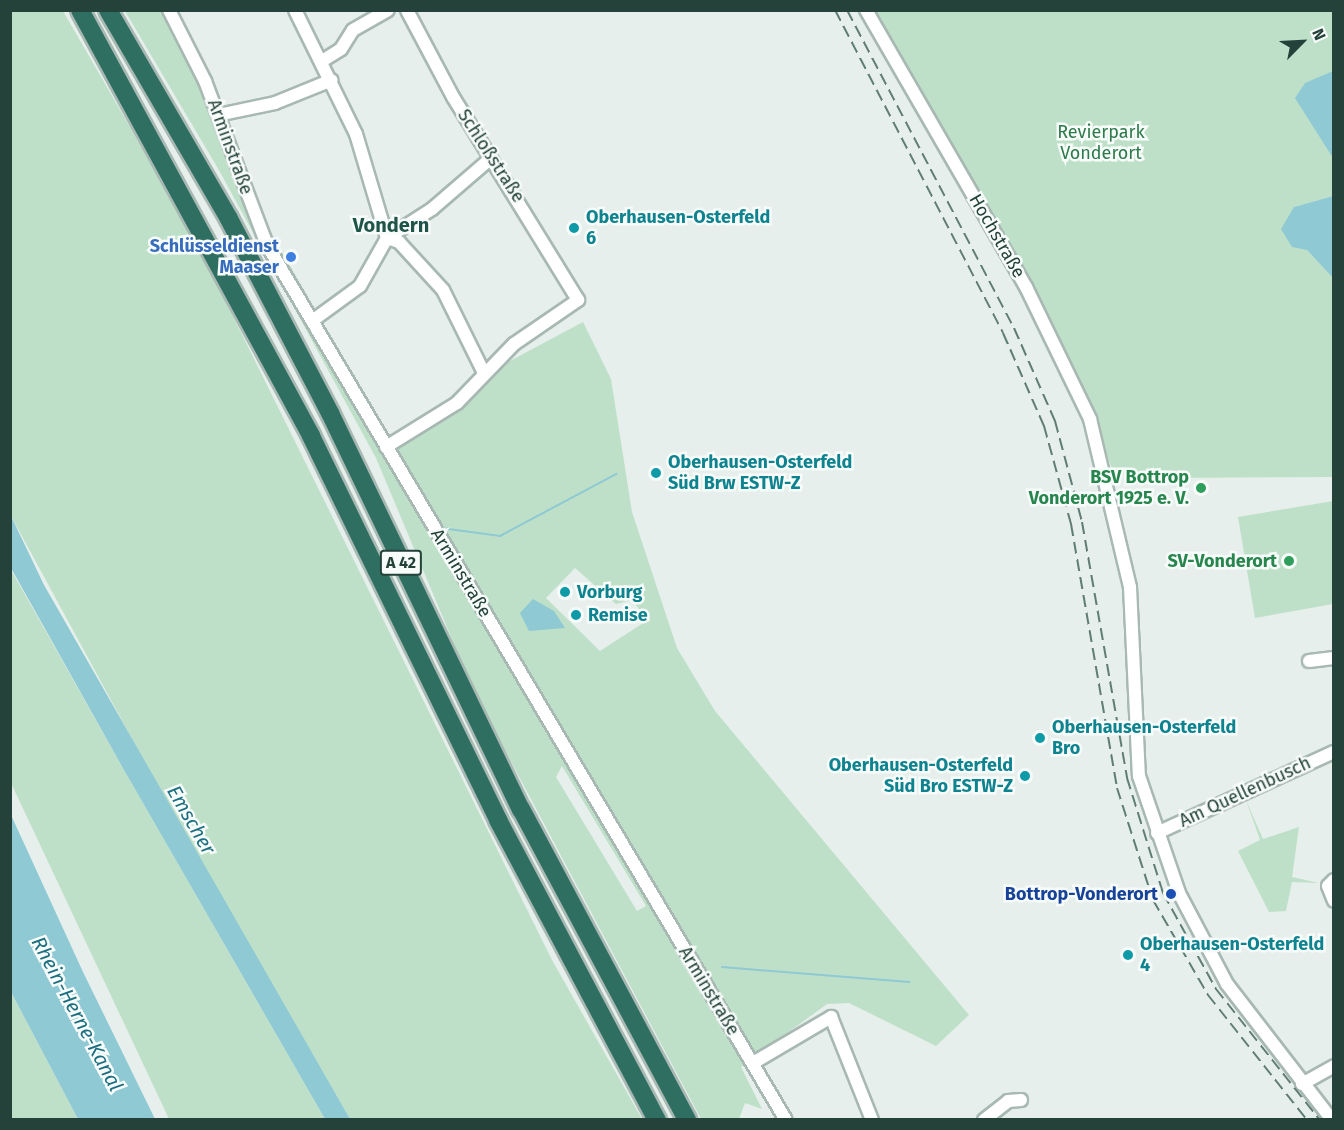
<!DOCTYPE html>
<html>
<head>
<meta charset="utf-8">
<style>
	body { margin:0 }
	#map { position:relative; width:1344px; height:1130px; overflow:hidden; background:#e6efeb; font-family:"Fira Sans",sans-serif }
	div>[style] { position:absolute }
	.green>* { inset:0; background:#bfe0c8 }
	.water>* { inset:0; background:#8ec9d4 }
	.stream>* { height:2px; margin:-1px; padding:0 1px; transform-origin:1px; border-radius:1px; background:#8ec9d4 }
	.roads { filter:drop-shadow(2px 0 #a8b8b2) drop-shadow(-2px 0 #a8b8b2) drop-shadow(0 2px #a8b8b2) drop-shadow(0 -2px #a8b8b2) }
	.minor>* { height:12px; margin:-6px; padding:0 6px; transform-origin:6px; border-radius:6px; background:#fff }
	.highway>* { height:18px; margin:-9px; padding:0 9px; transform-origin:9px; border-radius:9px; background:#2f6f62 }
	.rail>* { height:2px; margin-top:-1px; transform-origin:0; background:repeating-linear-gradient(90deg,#5f7d75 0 12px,transparent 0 18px) }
	.dots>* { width:16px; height:16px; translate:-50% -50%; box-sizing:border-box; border:3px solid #f7fbf9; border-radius:50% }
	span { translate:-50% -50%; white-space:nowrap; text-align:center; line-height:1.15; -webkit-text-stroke:5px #f7fbf9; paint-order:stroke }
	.shield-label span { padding:2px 4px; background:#f7fbf9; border:2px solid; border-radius:4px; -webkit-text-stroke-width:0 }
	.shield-label { font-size:16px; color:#24423a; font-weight:700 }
	.park-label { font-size:18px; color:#2d7a4b }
	.street-label { font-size:18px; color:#24423a }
	.culture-label { font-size:18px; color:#0d838f; font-weight:700 }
	.left { translate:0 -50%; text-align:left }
	.right { translate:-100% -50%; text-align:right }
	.shop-label { font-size:18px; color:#366cbe; font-weight:700 }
	.leisure-label { font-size:18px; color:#27864d; font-weight:700 }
	.transit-label { font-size:18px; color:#164399; font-weight:700 }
	.neighbourhood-label { font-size:20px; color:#1f5548; font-weight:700 }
	.water-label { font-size:20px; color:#1c6f80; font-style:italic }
	.frame { position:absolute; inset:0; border:12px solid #24423a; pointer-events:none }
	.north { position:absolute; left:1272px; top:12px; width:60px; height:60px; -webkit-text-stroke:4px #f7fbf9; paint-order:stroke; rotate:66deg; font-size:16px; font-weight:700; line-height:24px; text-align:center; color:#24423a }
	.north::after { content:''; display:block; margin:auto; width:21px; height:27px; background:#24423a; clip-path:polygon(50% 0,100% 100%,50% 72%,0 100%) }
</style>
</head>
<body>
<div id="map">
	<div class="green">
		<div style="clip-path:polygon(10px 11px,63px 11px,130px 127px,208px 266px,552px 960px,642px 1119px,350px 1119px,175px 818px,11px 516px)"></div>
		<div style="clip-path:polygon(evenodd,125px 11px,163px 11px,267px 226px,394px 446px,461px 408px,506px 363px,583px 322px,611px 379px,632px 512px,677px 648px,715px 711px,969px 1015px,936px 1046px,849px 1003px,827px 1004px,741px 1067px,762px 1109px,745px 1103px,739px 1119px,701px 1119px,475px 694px,376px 458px,220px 172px,125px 11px,575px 568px,616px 604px,632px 600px,648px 620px,600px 651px,546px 598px,575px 568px,125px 11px,562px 766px,646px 906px,637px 911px,556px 777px,562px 766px)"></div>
		<div style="clip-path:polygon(870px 11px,1333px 11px,1333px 196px,1294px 207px,1307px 250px,1333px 278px,1333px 477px,1164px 478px,1113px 472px,1077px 373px,1031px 285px)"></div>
		<div style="clip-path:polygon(1333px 501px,1333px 604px,1255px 618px,1238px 517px)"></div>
		<div style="clip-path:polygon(10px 568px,124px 770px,325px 1119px,169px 1119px,11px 783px)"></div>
		<div style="clip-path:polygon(1246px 800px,1263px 839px,1299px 827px,1292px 877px,1319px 883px,1292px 882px,1286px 911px,1269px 912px,1238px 851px,1260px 840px)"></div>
		<div style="clip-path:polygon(11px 992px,78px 1119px,11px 1119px)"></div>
	</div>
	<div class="water">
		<div style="clip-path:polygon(1333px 71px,1334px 71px,1333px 158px,1295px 98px,1305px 83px)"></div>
		<div style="clip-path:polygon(1333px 196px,1333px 278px,1307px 250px,1292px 247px,1281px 229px,1294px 207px)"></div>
		<div style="clip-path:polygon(11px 516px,44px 585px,350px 1119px,325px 1119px,124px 770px,11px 568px)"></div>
		<div style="clip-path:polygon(533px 599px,554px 611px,565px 628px,529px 631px,520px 613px)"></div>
		<div style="clip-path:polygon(11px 815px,83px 972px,155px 1119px,78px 1119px,11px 992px)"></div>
	</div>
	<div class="stream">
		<div style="left:441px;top:528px;width:60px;rotate:7.7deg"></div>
		<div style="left:500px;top:536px;width:132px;rotate:-28.1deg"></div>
		<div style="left:722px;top:967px;width:188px;rotate:4.6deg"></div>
	</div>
	<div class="roads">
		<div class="minor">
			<div style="left:169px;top:10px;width:80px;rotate:63.1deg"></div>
			<div style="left:205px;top:81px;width:175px;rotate:69.3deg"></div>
			<div style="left:267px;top:245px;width:1017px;rotate:59.33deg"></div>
			<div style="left:295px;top:10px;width:138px;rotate:63.8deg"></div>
			<div style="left:356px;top:134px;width:109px;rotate:73.4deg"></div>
			<div style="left:866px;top:10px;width:320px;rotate:60deg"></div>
			<div style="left:1026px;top:287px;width:147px;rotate:64.1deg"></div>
			<div style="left:1090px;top:419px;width:173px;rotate:76.6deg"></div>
			<div style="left:1130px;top:587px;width:189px;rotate:87.3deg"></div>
			<div style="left:1139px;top:776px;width:124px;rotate:71.1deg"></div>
			<div style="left:1179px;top:893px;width:103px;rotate:62.2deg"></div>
			<div style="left:1227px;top:984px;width:172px;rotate:52.3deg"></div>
			<div style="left:322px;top:61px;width:22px;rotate:-32deg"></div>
			<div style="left:341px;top:49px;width:22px;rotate:-58deg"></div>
			<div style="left:353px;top:30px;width:40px;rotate:-29.7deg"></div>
			<div style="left:218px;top:115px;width:58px;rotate:-11.9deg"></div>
			<div style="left:275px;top:103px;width:61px;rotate:-22deg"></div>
			<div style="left:387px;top:238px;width:13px;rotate:18deg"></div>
			<div style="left:399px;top:242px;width:65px;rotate:47.5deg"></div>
			<div style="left:443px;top:290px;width:93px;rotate:63.7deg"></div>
			<div style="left:312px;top:321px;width:59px;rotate:-36.1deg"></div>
			<div style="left:360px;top:286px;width:55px;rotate:-60.6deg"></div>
			<div style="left:387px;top:238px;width:54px;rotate:-32.8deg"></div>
			<div style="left:432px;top:209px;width:77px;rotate:-40.8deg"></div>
			<div style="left:386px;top:447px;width:84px;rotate:-31.8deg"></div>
			<div style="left:457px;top:403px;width:82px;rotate:-46deg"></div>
			<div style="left:514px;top:344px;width:78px;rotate:-34.5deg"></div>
			<div style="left:578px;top:300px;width:238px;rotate:-121.6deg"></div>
			<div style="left:453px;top:97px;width:98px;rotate:-117.9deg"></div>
			<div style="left:1309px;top:661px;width:25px;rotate:-7deg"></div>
			<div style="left:1157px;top:833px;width:195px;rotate:-24.6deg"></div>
			<div style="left:1334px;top:880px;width:8px;rotate:135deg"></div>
			<div style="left:1328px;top:886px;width:16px;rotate:68deg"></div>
			<div style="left:753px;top:1063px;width:91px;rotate:-30.5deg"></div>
			<div style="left:831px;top:1017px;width:111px;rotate:68.3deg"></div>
			<div style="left:1302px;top:1084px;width:37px;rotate:-29deg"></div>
			<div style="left:984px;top:1120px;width:31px;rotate:-38deg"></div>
			<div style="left:1008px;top:1101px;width:13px;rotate:-4deg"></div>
		</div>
		<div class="highway">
			<div style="left:80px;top:10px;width:485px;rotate:61.5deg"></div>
			<div style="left:311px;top:436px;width:427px;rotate:64deg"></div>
			<div style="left:498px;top:820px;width:340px;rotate:62.1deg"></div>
			<div style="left:108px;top:10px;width:241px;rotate:59.9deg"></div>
			<div style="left:229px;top:219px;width:219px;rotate:62.5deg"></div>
			<div style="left:330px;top:413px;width:440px;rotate:64.3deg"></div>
			<div style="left:521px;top:809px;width:353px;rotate:61.9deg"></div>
		</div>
	</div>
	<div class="rail">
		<div style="left:835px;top:10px;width:364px;rotate:62.5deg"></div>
		<div style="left:1003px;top:333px;width:102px;rotate:66.2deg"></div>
		<div style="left:1044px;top:426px;width:102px;rotate:74.6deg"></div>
		<div style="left:1071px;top:524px;width:268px;rotate:80.1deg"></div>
		<div style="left:1117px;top:788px;width:118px;rotate:72.2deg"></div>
		<div style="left:1153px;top:900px;width:110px;rotate:59.9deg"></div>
		<div style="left:1208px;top:995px;width:159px;rotate:51.6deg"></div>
		<div style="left:847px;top:10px;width:359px;rotate:62.3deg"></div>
		<div style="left:1014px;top:328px;width:102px;rotate:66.2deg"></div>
		<div style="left:1055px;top:421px;width:105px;rotate:75deg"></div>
		<div style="left:1082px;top:522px;width:260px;rotate:80deg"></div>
		<div style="left:1127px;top:778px;width:121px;rotate:72.6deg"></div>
		<div style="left:1163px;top:893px;width:110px;rotate:61.1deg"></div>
		<div style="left:1216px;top:989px;width:167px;rotate:51.6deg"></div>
	</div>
	<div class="dots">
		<div style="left:574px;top:228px;background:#0f9aa8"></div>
		<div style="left:291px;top:257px;background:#3f7fe0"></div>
		<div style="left:656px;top:473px;background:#0f9aa8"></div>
		<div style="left:1201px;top:488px;background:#2e9e5b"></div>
		<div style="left:1289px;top:561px;background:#2e9e5b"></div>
		<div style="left:565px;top:592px;background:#0f9aa8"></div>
		<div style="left:576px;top:615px;background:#0f9aa8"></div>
		<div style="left:1040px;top:738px;background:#0f9aa8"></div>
		<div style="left:1025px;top:776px;background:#0f9aa8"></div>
		<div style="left:1171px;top:894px;background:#1a4fb4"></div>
		<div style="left:1128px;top:955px;background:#0f9aa8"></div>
	</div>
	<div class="shield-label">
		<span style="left:401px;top:563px">A 42</span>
	</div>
	<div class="park-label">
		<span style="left:1101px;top:143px">Revierpark<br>Vonderort</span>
	</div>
	<div class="street-label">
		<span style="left:230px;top:147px;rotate:70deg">Arminstraße</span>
		<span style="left:491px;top:156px;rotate:57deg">Schloßstraße</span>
		<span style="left:997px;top:236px;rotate:60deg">Hochstraße</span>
		<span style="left:461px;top:573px;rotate:59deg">Arminstraße</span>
		<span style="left:1245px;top:792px;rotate:-25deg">Am Quellenbusch</span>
		<span style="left:709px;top:991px;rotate:59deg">Arminstraße</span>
	</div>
	<div class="culture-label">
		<span class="left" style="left:586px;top:228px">Oberhausen-Osterfeld<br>6</span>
		<span class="left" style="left:668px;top:473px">Oberhausen-Osterfeld<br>Süd Brw ESTW-Z</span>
		<span class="left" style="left:577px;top:592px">Vorburg</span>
		<span class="left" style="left:588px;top:615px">Remise</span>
		<span class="left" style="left:1052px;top:738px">Oberhausen-Osterfeld<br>Bro</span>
		<span class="right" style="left:1013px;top:776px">Oberhausen-Osterfeld<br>Süd Bro ESTW-Z</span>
		<span class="left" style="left:1140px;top:955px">Oberhausen-Osterfeld<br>4</span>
	</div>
	<div class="shop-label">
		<span class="right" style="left:279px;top:257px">Schlüsseldienst<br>Maaser</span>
	</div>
	<div class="leisure-label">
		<span class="right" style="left:1189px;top:488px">BSV Bottrop<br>Vonderort 1925 e. V.</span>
		<span class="right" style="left:1277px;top:561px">SV-Vonderort</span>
	</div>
	<div class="transit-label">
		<span class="right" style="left:1158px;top:894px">Bottrop-Vonderort</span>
	</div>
	<div class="neighbourhood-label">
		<span style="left:391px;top:225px">Vondern</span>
	</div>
	<div class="water-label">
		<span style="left:191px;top:820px;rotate:60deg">Emscher</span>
		<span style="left:77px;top:1014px;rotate:62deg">Rhein-Herne-Kanal</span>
	</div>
	<div class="frame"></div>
	<div class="north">N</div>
</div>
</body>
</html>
